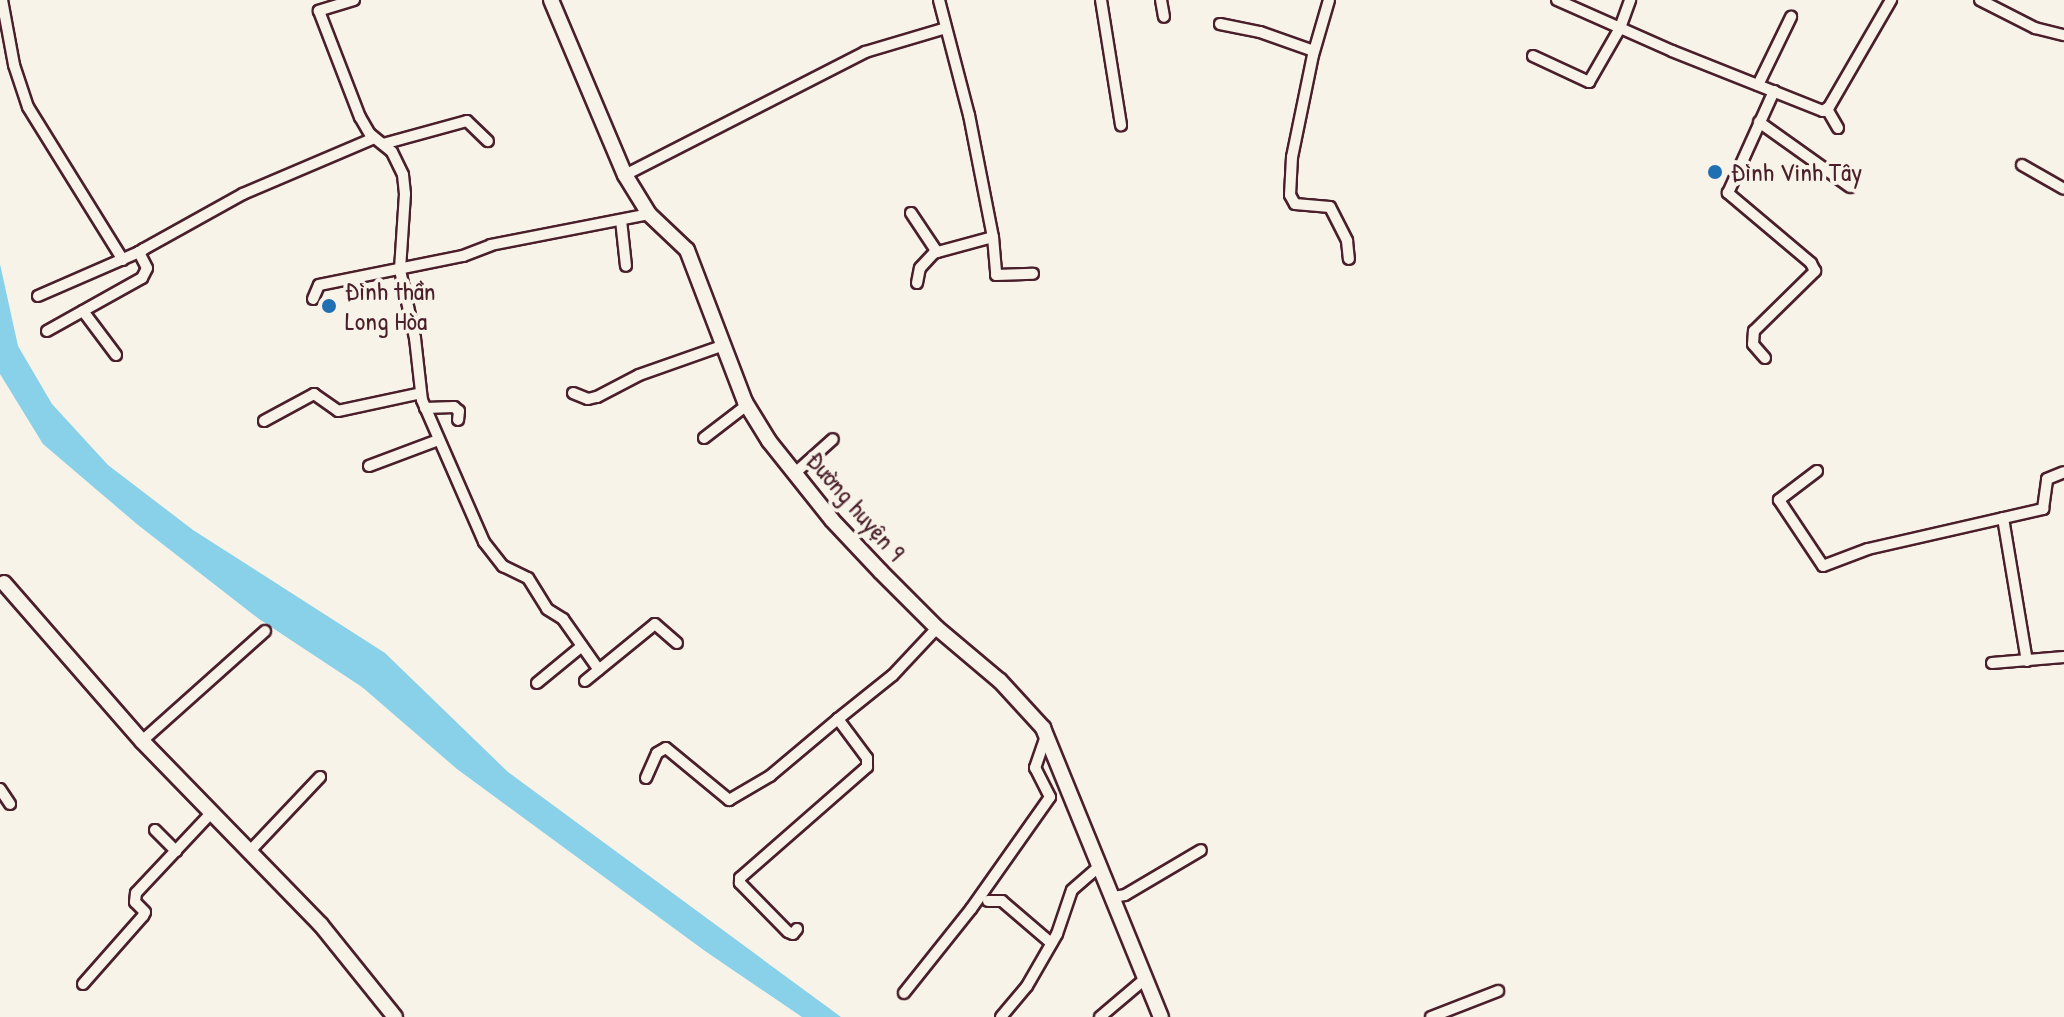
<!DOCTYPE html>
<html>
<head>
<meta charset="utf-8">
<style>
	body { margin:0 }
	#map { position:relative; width:2064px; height:1017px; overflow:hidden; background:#f7f3e8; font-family:"Patrick Hand",sans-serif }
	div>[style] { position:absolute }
	.water>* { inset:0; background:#88d1e8 }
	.roads { filter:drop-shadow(2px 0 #4a1f2b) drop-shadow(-2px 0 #4a1f2b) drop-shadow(0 2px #4a1f2b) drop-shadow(0 -2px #4a1f2b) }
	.street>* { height:10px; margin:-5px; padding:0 5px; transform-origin:5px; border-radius:5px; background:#f7f3e8 }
	.secondary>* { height:14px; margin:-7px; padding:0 7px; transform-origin:7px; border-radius:7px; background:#f7f3e8 }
	.dots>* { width:22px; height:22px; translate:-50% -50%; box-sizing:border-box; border:4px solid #f7f3e8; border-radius:50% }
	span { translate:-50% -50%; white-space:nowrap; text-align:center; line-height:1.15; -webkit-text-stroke:8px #f7f3e8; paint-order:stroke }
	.poi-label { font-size:26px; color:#4a1f2b }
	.left { translate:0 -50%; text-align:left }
	.street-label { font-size:26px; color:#4a1f2b }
</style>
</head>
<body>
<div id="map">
	<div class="water">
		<div style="clip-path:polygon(0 264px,18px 346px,52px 404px,108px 465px,193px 530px,385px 653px,508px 772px,841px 1017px,802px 1017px,705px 951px,457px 769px,362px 687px,259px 619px,138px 525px,43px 444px,0 374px)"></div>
	</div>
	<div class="roads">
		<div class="street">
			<div style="left:2px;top:0;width:66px;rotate:79.5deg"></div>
			<div style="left:14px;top:65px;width:44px;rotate:71.6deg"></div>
			<div style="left:28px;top:107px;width:180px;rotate:58.2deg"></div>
			<div style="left:354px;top:0;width:37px;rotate:163deg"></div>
			<div style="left:319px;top:11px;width:114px;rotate:68.9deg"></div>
			<div style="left:360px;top:117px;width:20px;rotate:60deg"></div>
			<div style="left:370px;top:134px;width:28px;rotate:39deg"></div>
			<div style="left:392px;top:152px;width:25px;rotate:64deg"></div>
			<div style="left:403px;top:175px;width:19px;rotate:84deg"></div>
			<div style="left:405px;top:194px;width:76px;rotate:93.8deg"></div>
			<div style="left:400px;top:270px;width:70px;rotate:77.6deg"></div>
			<div style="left:415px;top:338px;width:62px;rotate:83.6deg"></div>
			<div style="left:422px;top:400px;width:155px;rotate:66.4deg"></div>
			<div style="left:484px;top:542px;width:31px;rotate:52deg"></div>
			<div style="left:503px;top:566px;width:28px;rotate:26deg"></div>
			<div style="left:528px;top:578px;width:36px;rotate:58deg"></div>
			<div style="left:547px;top:609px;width:19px;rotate:32deg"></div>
			<div style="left:563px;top:619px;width:62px;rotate:54.8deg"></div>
			<div style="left:939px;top:0;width:119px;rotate:75.4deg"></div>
			<div style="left:969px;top:115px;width:124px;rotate:78.9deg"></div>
			<div style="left:993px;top:237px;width:38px;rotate:85deg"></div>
			<div style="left:996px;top:275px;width:37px;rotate:-2deg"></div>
			<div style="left:1101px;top:0;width:127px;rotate:80.9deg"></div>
			<div style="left:1161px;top:0;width:17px;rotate:80deg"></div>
			<div style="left:1329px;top:0;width:57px;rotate:106.2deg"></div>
			<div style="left:1313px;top:55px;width:104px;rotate:101.6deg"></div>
			<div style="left:1292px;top:157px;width:38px;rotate:93deg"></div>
			<div style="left:1290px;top:195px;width:10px;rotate:61deg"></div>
			<div style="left:1295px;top:204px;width:35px;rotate:5deg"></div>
			<div style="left:1330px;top:207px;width:38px;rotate:63deg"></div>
			<div style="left:1347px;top:241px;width:18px;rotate:84deg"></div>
			<div style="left:1557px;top:0;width:126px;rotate:23.9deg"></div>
			<div style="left:1672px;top:51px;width:162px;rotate:21.7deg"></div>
			<div style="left:1823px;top:111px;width:7px;rotate:-34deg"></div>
			<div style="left:1829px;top:107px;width:124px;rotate:-59.9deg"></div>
			<div style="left:1980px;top:0;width:62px;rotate:27deg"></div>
			<div style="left:2035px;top:28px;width:30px;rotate:14deg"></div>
			<div style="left:1220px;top:24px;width:41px;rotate:11.3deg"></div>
			<div style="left:1260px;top:32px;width:57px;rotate:19.4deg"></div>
			<div style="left:1533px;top:56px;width:62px;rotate:24.9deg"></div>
			<div style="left:1589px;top:82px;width:62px;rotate:-60.1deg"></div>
			<div style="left:1620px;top:28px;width:30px;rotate:-70deg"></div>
			<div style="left:1758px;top:85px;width:76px;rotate:-64.1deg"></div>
			<div style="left:1827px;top:109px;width:22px;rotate:60deg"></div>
			<div style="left:1759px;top:122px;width:112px;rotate:35.5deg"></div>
			<div style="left:383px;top:144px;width:87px;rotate:-15.3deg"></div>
			<div style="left:467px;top:121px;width:29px;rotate:44deg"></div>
			<div style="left:2022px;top:165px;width:48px;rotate:29.7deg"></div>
			<div style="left:625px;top:175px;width:270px;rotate:-27.1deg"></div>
			<div style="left:865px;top:52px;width:84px;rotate:-16.5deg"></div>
			<div style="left:911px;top:213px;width:47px;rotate:56.3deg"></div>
			<div style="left:621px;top:220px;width:46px;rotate:83.8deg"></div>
			<div style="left:917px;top:283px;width:15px;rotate:-79deg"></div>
			<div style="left:920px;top:268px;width:21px;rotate:-47deg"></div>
			<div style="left:934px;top:253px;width:61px;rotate:-15.2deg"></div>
			<div style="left:38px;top:296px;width:110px;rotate:-23.5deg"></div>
			<div style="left:313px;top:299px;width:15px;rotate:-67deg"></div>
			<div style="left:319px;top:285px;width:147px;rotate:-11.4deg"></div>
			<div style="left:463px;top:256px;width:30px;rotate:-21deg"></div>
			<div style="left:491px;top:245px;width:161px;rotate:-11.1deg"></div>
			<div style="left:83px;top:311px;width:55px;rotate:53.1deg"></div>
			<div style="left:47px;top:331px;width:109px;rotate:-29.2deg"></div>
			<div style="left:142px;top:278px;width:11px;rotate:-63deg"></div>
			<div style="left:147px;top:268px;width:18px;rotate:-117deg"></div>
			<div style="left:139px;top:252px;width:6px;rotate:-31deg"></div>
			<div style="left:144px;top:249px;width:113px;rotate:-29.1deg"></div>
			<div style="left:243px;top:194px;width:142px;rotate:-23.1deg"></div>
			<div style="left:1765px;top:358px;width:18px;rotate:-131deg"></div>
			<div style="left:1753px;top:344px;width:13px;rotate:-86deg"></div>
			<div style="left:1754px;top:331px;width:86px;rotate:-44.5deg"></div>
			<div style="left:1815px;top:271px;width:9px;rotate:-117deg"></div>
			<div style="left:1811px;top:263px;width:109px;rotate:-139.9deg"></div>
			<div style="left:1728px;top:193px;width:112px;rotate:-65.7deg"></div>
			<div style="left:573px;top:393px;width:16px;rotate:22deg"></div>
			<div style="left:588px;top:399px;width:9px;rotate:-13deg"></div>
			<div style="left:597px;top:397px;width:47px;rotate:-27.6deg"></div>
			<div style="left:639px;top:375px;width:90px;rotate:-19.4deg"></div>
			<div style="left:425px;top:408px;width:29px;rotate:-2deg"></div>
			<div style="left:454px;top:407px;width:6px;rotate:39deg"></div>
			<div style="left:459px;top:411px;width:9px;rotate:96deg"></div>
			<div style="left:264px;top:421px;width:57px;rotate:-28.4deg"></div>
			<div style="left:314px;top:394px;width:29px;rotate:35deg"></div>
			<div style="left:338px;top:411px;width:85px;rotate:-12.2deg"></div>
			<div style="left:704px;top:438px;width:54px;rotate:-37.5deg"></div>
			<div style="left:369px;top:466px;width:74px;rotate:-20.6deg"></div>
			<div style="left:1817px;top:471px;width:48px;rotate:142.7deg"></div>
			<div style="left:1779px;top:500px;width:79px;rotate:56.3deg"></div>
			<div style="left:1823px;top:566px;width:48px;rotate:-20.7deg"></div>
			<div style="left:1868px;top:549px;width:180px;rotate:-12.9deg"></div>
			<div style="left:2043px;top:509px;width:30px;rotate:-82deg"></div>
			<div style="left:2047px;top:479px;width:18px;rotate:-22deg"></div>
			<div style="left:794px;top:474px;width:52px;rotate:-41.9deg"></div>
			<div style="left:2003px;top:518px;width:145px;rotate:80.5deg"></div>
			<div style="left:1992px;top:663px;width:72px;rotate:-4.8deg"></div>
			<div style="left:585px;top:681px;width:90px;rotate:-39.2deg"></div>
			<div style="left:655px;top:624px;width:29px;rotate:41deg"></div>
			<div style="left:537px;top:683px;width:58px;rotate:-39.4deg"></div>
			<div style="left:142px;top:741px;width:165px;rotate:-41.8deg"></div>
			<div style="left:646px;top:778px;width:27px;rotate:-66deg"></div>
			<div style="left:657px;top:753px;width:10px;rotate:-29deg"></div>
			<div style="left:666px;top:748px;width:82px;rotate:39.5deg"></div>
			<div style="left:729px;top:800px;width:48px;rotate:-30.3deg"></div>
			<div style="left:770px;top:776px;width:89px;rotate:-40deg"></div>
			<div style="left:0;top:789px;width:18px;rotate:56deg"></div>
			<div style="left:155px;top:830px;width:30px;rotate:45deg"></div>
			<div style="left:250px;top:851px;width:102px;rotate:-46.6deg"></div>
			<div style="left:1113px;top:897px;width:12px;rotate:-9deg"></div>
			<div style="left:1125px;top:895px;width:88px;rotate:-30.6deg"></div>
			<div style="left:988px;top:901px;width:14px"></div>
			<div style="left:1002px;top:901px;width:65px;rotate:40.6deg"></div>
			<div style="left:797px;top:929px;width:6px;rotate:129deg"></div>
			<div style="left:793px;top:934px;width:5px;rotate:-158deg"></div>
			<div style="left:788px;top:932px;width:69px;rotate:-134.4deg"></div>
			<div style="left:740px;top:883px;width:5px;rotate:-90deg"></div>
			<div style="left:740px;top:878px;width:169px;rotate:-41.2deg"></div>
			<div style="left:867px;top:767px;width:9px;rotate:-90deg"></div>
			<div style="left:867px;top:758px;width:49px;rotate:-126.6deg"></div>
			<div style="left:838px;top:719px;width:70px;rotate:-38.7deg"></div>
			<div style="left:893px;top:675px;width:64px;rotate:-46.9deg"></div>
			<div style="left:83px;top:984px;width:91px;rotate:-48.6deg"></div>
			<div style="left:143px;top:916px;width:4px;rotate:-63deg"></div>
			<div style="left:145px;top:912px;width:14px;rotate:-135deg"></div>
			<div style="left:135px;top:902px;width:9px;rotate:-84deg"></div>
			<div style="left:136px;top:893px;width:111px;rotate:-46.8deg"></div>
			<div style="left:904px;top:993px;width:107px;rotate:-51.4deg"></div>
			<div style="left:971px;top:909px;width:137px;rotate:-54.8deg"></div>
			<div style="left:1050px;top:797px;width:33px;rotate:-117deg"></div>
			<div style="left:1035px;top:768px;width:36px;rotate:-71deg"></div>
			<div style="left:1001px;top:1017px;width:40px;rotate:-50deg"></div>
			<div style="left:1027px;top:986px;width:60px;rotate:-60deg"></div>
			<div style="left:1057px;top:934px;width:46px;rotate:-71.2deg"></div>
			<div style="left:1072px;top:890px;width:37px;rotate:-41deg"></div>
			<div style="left:1100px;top:1017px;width:59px;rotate:-40.2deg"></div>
			<div style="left:1431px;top:1017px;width:72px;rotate:-21.2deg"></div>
		</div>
		<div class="secondary">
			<div style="left:551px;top:0;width:190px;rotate:67.1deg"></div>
			<div style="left:625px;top:175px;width:46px;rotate:58.4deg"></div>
			<div style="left:649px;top:214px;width:52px;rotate:43.5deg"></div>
			<div style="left:687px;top:250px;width:163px;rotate:69.1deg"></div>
			<div style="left:745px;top:402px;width:46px;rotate:58.4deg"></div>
			<div style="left:769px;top:441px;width:101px;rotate:51.4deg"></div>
			<div style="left:832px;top:520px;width:71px;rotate:46.7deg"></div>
			<div style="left:881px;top:572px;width:79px;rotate:45deg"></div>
			<div style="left:937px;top:628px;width:82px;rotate:40.1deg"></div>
			<div style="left:1000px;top:681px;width:64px;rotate:47.5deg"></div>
			<div style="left:1043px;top:728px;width:312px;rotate:67.8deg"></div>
			<div style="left:4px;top:583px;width:210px;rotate:48.9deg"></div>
			<div style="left:142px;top:741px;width:257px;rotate:45.8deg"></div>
			<div style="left:321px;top:925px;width:118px;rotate:51.2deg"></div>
		</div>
	</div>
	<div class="dots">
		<div style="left:1715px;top:172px;background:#1f6fb2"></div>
		<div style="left:329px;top:306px;background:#1f6fb2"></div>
	</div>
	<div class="poi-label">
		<span class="left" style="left:1731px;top:172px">Đình Vinh Tây</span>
		<span class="left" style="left:345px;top:306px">Đình thần<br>Long Hòa</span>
	</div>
	<div class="street-label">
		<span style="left:856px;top:506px;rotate:49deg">Đường huyện 9</span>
	</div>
</div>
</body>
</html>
